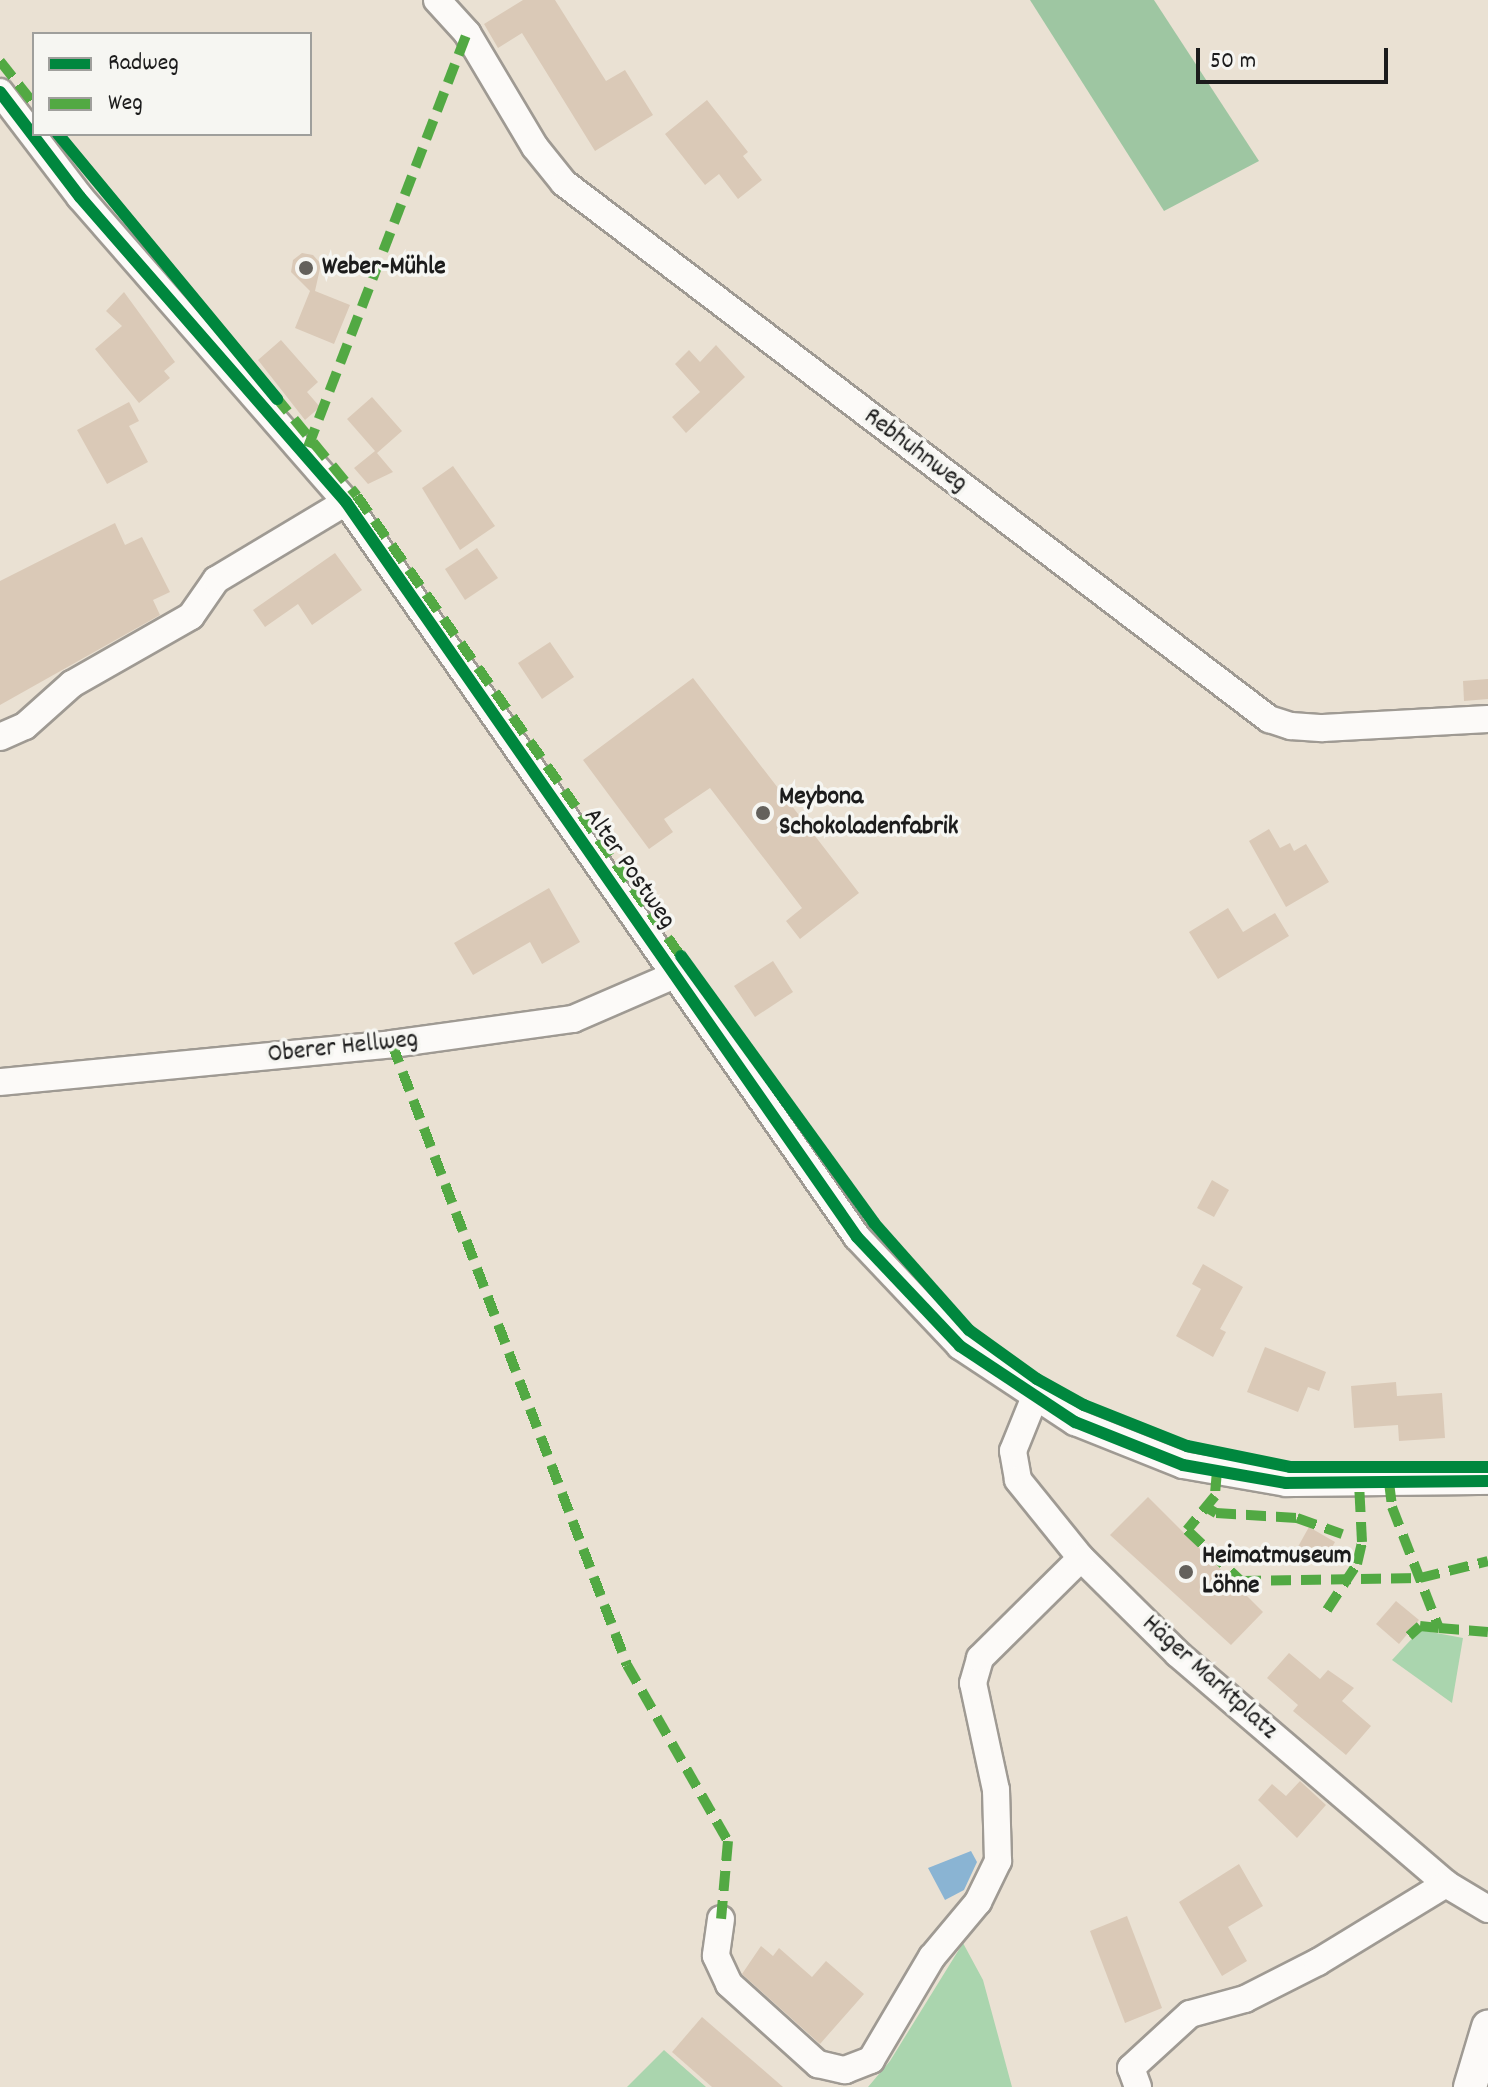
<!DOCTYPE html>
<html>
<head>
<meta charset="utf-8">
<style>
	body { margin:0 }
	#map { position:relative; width:1488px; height:2087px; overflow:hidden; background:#eae1d3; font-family:Dekko,sans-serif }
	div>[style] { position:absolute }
	.green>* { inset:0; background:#aad5ae }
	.forest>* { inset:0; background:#9ec6a2 }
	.water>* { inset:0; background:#8ab4d3 }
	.building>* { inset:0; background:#dac9b7 }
	.roads { filter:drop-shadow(2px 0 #9f9a93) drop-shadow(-2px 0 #9f9a93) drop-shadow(0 2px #9f9a93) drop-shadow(0 -2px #9f9a93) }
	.minor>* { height:26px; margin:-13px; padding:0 13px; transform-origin:13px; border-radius:13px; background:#fcfaf8 }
	.major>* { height:32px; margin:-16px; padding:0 16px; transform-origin:16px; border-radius:16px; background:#fcfaf8 }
	.quiet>* { height:10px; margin-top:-5px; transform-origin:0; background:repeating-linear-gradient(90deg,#52a943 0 20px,transparent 0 30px) }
	.cycleway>* { height:12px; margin:-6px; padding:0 6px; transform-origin:6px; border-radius:6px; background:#00873e }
	.dots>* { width:22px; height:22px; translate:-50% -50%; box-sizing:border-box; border:4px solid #f6f6f2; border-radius:50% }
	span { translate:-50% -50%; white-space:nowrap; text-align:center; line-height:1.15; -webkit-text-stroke:7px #f6f6f2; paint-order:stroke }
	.poi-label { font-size:26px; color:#1c1c1c; font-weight:700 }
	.left { translate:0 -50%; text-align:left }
	.street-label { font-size:26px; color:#1c1c1c }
	.legend { position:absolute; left:32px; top:32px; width:280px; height:104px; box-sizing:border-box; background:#f6f6f2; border:2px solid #9f9f9c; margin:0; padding:10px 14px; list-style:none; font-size:24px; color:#1c1c1c }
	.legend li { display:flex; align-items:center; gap:16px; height:40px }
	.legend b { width:40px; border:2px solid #9f9f9c }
	.scale { position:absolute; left:1196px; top:48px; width:192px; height:36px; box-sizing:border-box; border:4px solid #1c1c1c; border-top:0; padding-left:10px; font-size:24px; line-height:28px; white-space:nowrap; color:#1c1c1c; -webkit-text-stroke:6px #f6f6f2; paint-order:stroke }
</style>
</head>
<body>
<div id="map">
	<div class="green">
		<div style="clip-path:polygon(1420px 1630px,1463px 1638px,1452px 1703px,1392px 1660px)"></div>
		<div style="clip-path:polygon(963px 1943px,983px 1980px,1012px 2087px,868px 2087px,890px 2061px)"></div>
		<div style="clip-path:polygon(664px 2050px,706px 2087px,627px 2087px)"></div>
	</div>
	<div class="forest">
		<div style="clip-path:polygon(1030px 0,1154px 0,1259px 161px,1164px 211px)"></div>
	</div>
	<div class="water">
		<div style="clip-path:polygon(971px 1851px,977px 1862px,964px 1890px,945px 1900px,928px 1868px)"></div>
	</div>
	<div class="building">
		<div style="clip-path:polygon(523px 0,555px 0,606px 81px,625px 70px,653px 115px,595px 151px,522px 33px,498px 48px,484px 24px)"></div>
		<div style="clip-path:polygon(707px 100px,748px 152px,743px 156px,762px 180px,738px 199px,719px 174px,705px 185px,665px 134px)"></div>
		<div style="clip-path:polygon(302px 253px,313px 255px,321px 264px,315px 291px,350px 305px,334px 344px,295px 328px,310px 291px,291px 272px,293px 260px)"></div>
		<div style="clip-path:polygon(124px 292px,175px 362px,164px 371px,170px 378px,139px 403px,95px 349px,122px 326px,106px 311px)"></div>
		<div style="clip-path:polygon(281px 340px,318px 382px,307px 392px,320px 407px,305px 420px,258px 360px)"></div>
		<div style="clip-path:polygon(716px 345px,745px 377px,686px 433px,672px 417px,700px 392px,675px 364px,689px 350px,700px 362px)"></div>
		<div style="clip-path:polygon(372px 397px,402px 431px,377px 453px,393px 472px,368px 484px,354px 468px,375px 451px,347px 419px)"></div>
		<div style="clip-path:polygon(129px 402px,139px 421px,129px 426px,148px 462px,107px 484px,77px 430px)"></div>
		<div style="clip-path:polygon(453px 466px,495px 526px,460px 550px,422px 488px)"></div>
		<div style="clip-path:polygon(115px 523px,125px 545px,142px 537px,170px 592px,153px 600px,160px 615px,0 705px,0 581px)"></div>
		<div style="clip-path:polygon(477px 548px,498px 578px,465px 600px,445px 569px)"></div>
		<div style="clip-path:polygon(335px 553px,362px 590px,312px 625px,298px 604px,265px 627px,253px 610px)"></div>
		<div style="clip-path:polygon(550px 642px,574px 677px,542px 699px,518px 663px)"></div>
		<div style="clip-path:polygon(693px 678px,859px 893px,800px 939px,786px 921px,802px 908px,710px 788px,664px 819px,673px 832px,649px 849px,583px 760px)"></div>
		<div style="clip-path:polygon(1488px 679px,1488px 699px,1464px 701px,1463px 681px)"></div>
		<div style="clip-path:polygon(1269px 829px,1280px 848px,1290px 843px,1294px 851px,1306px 844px,1329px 882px,1286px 907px,1249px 841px)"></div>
		<div style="clip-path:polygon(549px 888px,580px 942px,542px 964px,530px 942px,473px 975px,454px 943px)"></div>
		<div style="clip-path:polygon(1228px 908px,1243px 932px,1275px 913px,1289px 936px,1218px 979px,1189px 932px)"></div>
		<div style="clip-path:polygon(773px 961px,793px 992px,755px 1017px,734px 986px)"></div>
		<div style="clip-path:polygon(1212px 1180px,1229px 1190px,1214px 1217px,1197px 1208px)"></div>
		<div style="clip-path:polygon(1203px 1264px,1243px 1287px,1220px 1329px,1226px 1332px,1213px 1357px,1176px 1336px,1201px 1289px,1192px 1284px)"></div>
		<div style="clip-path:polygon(1265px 1347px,1326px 1372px,1319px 1391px,1308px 1387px,1298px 1412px,1247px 1392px)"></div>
		<div style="clip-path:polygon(1396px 1382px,1397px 1396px,1442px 1393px,1445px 1438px,1399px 1441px,1398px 1425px,1354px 1428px,1351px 1386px)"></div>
		<div style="clip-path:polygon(1148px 1497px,1263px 1612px,1231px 1645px,1110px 1535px)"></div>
		<div style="clip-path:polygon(1309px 1527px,1335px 1542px,1321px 1566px,1295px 1552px)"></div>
		<div style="clip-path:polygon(1396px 1601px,1419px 1620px,1399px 1644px,1376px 1624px)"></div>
		<div style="clip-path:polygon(1289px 1653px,1320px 1679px,1328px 1670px,1354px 1688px,1342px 1701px,1371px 1726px,1346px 1755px,1293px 1711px,1298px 1705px,1267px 1678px)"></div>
		<div style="clip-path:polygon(1300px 1781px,1326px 1805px,1297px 1838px,1258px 1800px,1272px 1784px,1286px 1796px)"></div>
		<div style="clip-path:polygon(1239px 1864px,1263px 1906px,1228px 1927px,1247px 1961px,1222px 1976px,1179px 1902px)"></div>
		<div style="clip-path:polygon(1127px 1916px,1162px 2008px,1125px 2023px,1090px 1931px)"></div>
		<div style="clip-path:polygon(761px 1946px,773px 1956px,779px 1948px,812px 1977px,826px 1961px,864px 1994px,820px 2044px,742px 1974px)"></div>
		<div style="clip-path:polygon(702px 2017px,783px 2087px,712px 2087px,672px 2052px)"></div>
	</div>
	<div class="roads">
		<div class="minor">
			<div style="left:437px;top:0;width:45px;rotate:47.7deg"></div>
			<div style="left:467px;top:33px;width:133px;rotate:59.2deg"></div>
			<div style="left:535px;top:147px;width:46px;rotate:51.1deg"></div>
			<div style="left:564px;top:183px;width:886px;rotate:37.25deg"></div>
			<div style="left:1269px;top:719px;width:23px;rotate:18deg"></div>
			<div style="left:1291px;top:726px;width:32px;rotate:4deg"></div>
			<div style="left:1323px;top:728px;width:165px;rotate:-3.1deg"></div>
			<div style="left:0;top:92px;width:132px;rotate:52.7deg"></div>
			<div style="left:80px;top:197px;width:405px;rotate:48.9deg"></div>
			<div style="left:346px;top:502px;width:895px;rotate:55.19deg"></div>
			<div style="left:857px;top:1237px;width:150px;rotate:46.6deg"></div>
			<div style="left:960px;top:1346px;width:138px;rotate:33.5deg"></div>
			<div style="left:1075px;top:1422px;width:116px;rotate:21.7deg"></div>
			<div style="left:1183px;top:1465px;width:105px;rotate:9.9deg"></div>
			<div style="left:1286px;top:1483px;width:202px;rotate:-0.6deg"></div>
			<div style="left:0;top:737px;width:27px;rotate:-24deg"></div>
			<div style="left:25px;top:726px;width:63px;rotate:-41.8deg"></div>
			<div style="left:72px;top:684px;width:137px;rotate:-29.7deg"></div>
			<div style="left:191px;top:616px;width:44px;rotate:-55.2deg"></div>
			<div style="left:216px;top:580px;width:152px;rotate:-31deg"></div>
			<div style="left:0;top:1082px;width:394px;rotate:-5.5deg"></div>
			<div style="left:392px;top:1044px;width:183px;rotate:-7.9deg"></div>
			<div style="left:573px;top:1019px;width:113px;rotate:-23.4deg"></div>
			<div style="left:1034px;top:1399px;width:56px;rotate:112deg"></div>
			<div style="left:1013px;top:1451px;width:29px;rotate:80deg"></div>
			<div style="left:1018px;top:1480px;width:100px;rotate:51.1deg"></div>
			<div style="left:1081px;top:1558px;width:136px;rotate:44.7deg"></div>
			<div style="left:1178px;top:1654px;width:353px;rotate:40.6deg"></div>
			<div style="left:1446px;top:1884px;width:49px;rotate:30.8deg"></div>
			<div style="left:721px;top:1919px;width:37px;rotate:98deg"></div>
			<div style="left:716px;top:1956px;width:31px;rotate:65deg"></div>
			<div style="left:729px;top:1984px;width:120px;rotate:42deg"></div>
			<div style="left:818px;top:2064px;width:28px;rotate:13deg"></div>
			<div style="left:845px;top:2070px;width:28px;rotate:-21deg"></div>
			<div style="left:871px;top:2060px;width:120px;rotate:-59.4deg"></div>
			<div style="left:932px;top:1957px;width:72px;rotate:-50.1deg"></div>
			<div style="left:978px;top:1902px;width:46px;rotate:-64deg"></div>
			<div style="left:998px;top:1861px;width:71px;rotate:-91.6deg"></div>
			<div style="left:996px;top:1790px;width:109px;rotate:-102.1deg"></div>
			<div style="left:973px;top:1683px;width:26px;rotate:-74deg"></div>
			<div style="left:980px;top:1658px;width:142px;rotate:-44.7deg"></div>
			<div style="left:1138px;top:2087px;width:20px;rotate:-110deg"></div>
			<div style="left:1131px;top:2068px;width:80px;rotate:-42.5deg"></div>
			<div style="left:1190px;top:2014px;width:57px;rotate:-15.3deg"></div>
			<div style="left:1245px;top:1999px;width:82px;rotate:-26.9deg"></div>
			<div style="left:1318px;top:1962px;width:150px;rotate:-31.4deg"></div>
		</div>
		<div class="major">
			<div style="left:1470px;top:2087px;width:63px;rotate:-73.3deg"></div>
		</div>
	</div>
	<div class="quiet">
		<div style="left:0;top:61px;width:55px;rotate:51.7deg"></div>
		<div style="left:275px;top:396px;width:129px;rotate:50.6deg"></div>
		<div style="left:357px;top:496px;width:570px;rotate:54.86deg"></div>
		<div style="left:308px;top:447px;width:443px;rotate:-69deg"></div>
		<div style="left:392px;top:1044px;width:664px;rotate:69.27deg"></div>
		<div style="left:627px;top:1665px;width:203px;rotate:60.2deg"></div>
		<div style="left:728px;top:1841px;width:78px;rotate:95.1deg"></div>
		<div style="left:1217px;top:1471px;width:25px;rotate:95deg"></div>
		<div style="left:1215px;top:1496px;width:44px;rotate:129.5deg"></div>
		<div style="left:1187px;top:1530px;width:74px;rotate:43.4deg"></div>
		<div style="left:1241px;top:1581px;width:179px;rotate:-1deg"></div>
		<div style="left:1420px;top:1578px;width:70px;rotate:-14deg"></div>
		<div style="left:1389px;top:1482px;width:25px;rotate:83deg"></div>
		<div style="left:1392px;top:1507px;width:130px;rotate:68.8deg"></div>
		<div style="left:1439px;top:1628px;width:49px;rotate:4.7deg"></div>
		<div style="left:1206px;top:1507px;width:12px;rotate:31deg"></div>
		<div style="left:1216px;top:1513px;width:81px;rotate:3.5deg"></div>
		<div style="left:1297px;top:1518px;width:48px;rotate:19.6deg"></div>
		<div style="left:1327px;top:1610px;width:55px;rotate:-56.9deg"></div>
		<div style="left:1357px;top:1564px;width:23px;rotate:-77deg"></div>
		<div style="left:1362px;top:1542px;width:60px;rotate:-92.9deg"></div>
		<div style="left:1409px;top:1636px;width:15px;rotate:-42deg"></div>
		<div style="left:1420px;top:1626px;width:19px;rotate:6deg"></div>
	</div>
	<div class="cycleway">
		<div style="left:0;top:92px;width:132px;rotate:52.7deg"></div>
		<div style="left:80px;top:197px;width:405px;rotate:48.9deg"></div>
		<div style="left:346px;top:502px;width:895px;rotate:55.19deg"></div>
		<div style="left:857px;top:1237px;width:150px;rotate:46.6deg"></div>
		<div style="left:960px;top:1346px;width:138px;rotate:33.5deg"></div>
		<div style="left:1075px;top:1422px;width:116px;rotate:21.7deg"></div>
		<div style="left:1183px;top:1465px;width:105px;rotate:9.9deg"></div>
		<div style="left:1286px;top:1483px;width:202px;rotate:-0.6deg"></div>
		<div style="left:58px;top:134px;width:344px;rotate:50.4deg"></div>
		<div style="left:681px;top:956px;width:329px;rotate:54.1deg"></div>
		<div style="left:874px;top:1223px;width:143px;rotate:48.4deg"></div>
		<div style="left:969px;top:1330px;width:84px;rotate:35.8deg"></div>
		<div style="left:1037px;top:1379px;width:54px;rotate:29deg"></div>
		<div style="left:1084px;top:1405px;width:111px;rotate:21.7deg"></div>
		<div style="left:1187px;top:1446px;width:105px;rotate:11.5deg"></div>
		<div style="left:1290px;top:1467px;width:198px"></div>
	</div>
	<div class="dots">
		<div style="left:306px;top:268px;background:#64615c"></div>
		<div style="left:763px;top:813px;background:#64615c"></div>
		<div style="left:1186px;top:1572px;background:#64615c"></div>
	</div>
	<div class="poi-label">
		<span class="left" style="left:322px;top:268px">Weber-Mühle</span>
		<span class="left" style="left:779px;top:813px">Meybona<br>Schokoladenfabrik</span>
		<span class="left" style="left:1202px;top:1572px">Heimatmuseum<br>Löhne</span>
	</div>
	<div class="street-label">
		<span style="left:915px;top:451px;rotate:37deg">Rebhuhnweg</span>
		<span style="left:629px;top:869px;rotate:55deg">Alter Postweg</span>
		<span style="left:343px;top:1048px;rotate:-6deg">Oberer Hellweg</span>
		<span style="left:1209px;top:1678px;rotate:42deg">Häger Marktplatz</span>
	</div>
	<ul class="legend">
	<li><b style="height:10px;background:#00873e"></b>Radweg</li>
	<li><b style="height:10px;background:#52a943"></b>Weg</li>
	</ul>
	<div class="scale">50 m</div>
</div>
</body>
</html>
